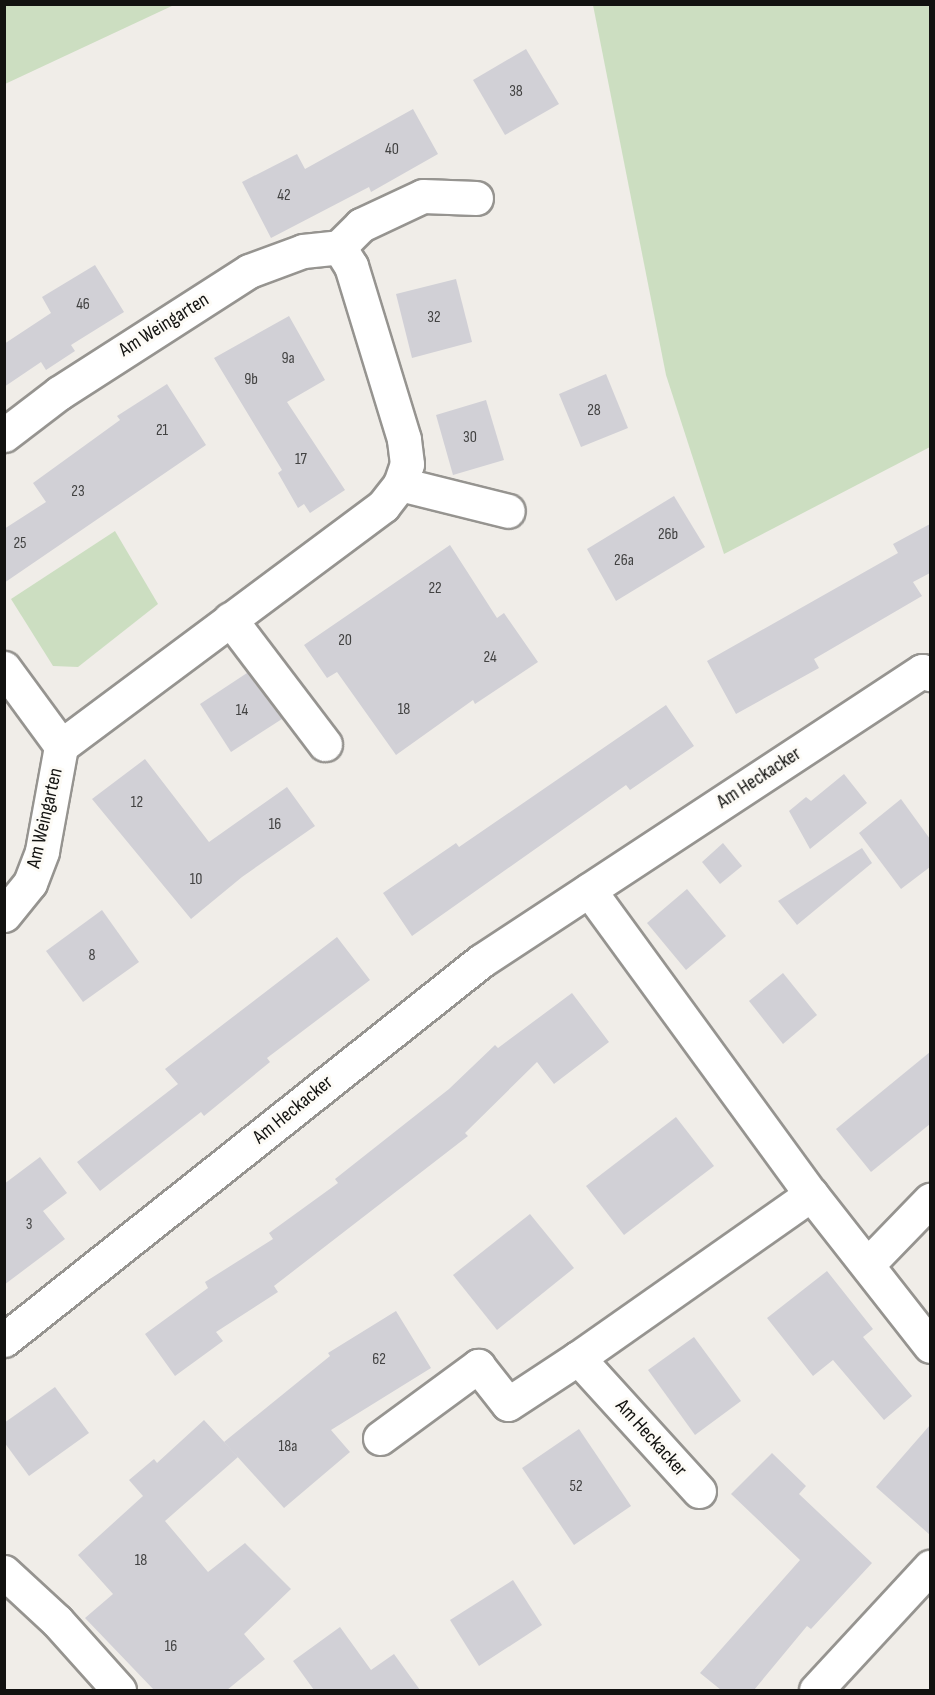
<!DOCTYPE html>
<html>
<head>
<meta charset="utf-8">
<style>
	body { margin:0 }
	#map { position:relative; width:935px; height:1695px; overflow:hidden; background:#f0ede8; font-family:"Sofia Sans Condensed",sans-serif }
	div>[style] { position:absolute }
	.green>* { inset:0; background:#ccdec1 }
	.building>* { inset:0; background:#d1d0d6 }
	.roads { filter:drop-shadow(2px 0 #969490) drop-shadow(-2px 0 #969490) drop-shadow(0 2px #969490) drop-shadow(0 -2px #969490) }
	.minor>* { height:33px; margin:-16.5px; padding:0 16.5px; transform-origin:16.5px; border-radius:16.5px; background:#fff }
	span { translate:-50% -50%; white-space:nowrap; text-align:center; line-height:1.15; -webkit-text-stroke:6px #fdfbf6; paint-order:stroke }
	.number-label { font-size:16px; color:#424242 }
	.number-label span { -webkit-text-stroke-width:0 }
	.street-label { font-size:20px; color:#121210 }
	.frame { position:absolute; inset:0; border:6px solid #121210; pointer-events:none }
</style>
</head>
<body>
<div id="map">
	<div class="green">
		<div style="clip-path:polygon(5px 4px,174px 4px,174px 5px,5px 84px)"></div>
		<div style="clip-path:polygon(593px 5px,930px 5px,930px 447px,724px 554px,666px 375px)"></div>
		<div style="clip-path:polygon(115px 531px,158px 604px,78px 667px,53px 666px,11px 599px)"></div>
	</div>
	<div class="building">
		<div style="clip-path:polygon(526px 49px,559px 104px,505px 135px,473px 80px)"></div>
		<div style="clip-path:polygon(413px 109px,438px 154px,371px 192px,369px 187px,271px 238px,242px 182px,297px 154px,305px 169px)"></div>
		<div style="clip-path:polygon(95px 265px,124px 312px,71px 345px,75px 351px,46px 370px,41px 362px,4px 387px,4px 344px,51px 313px,42px 297px)"></div>
		<div style="clip-path:polygon(456px 279px,472px 342px,412px 358px,396px 294px)"></div>
		<div style="clip-path:polygon(289px 316px,325px 380px,287px 402px,345px 490px,310px 513px,304px 504px,298px 508px,278px 473px,282px 470px,214px 358px)"></div>
		<div style="clip-path:polygon(606px 374px,628px 428px,581px 447px,559px 394px)"></div>
		<div style="clip-path:polygon(167px 384px,206px 445px,4px 583px,4px 529px,46px 502px,33px 483px,120px 420px,117px 416px)"></div>
		<div style="clip-path:polygon(486px 400px,504px 460px,453px 475px,436px 415px)"></div>
		<div style="clip-path:polygon(674px 496px,705px 547px,616px 601px,587px 549px)"></div>
		<div style="clip-path:polygon(930px 524px,930px 573px,913px 582px,922px 596px,814px 659px,819px 668px,736px 714px,707px 661px,898px 553px,893px 544px)"></div>
		<div style="clip-path:polygon(450px 545px,497px 618px,504px 613px,538px 662px,475px 704px,473px 700px,396px 755px,337px 672px,327px 678px,304px 645px)"></div>
		<div style="clip-path:polygon(247px 673px,282px 719px,231px 752px,200px 704px)"></div>
		<div style="clip-path:polygon(666px 705px,694px 746px,630px 790px,626px 785px,412px 936px,383px 893px,456px 843px,459px 847px)"></div>
		<div style="clip-path:polygon(145px 759px,209px 842px,287px 787px,315px 826px,242px 877px,191px 919px,92px 799px)"></div>
		<div style="clip-path:polygon(844px 774px,867px 803px,810px 849px,789px 811px,806px 797px,811px 801px)"></div>
		<div style="clip-path:polygon(901px 799px,930px 839px,930px 867px,901px 889px,859px 833px)"></div>
		<div style="clip-path:polygon(723px 843px,742px 866px,720px 884px,702px 862px)"></div>
		<div style="clip-path:polygon(862px 848px,872px 863px,797px 925px,778px 901px)"></div>
		<div style="clip-path:polygon(687px 889px,726px 936px,686px 970px,647px 923px)"></div>
		<div style="clip-path:polygon(102px 910px,139px 962px,83px 1002px,46px 951px)"></div>
		<div style="clip-path:polygon(337px 937px,370px 980px,267px 1058px,270px 1062px,204px 1116px,201px 1112px,100px 1191px,77px 1162px,178px 1084px,165px 1069px)"></div>
		<div style="clip-path:polygon(783px 973px,817px 1015px,783px 1044px,749px 1001px)"></div>
		<div style="clip-path:polygon(572px 993px,609px 1042px,554px 1084px,537px 1062px,465px 1133px,468px 1136px,274px 1286px,278px 1292px,216px 1332px,223px 1341px,175px 1376px,145px 1334px,208px 1288px,205px 1282px,273px 1239px,269px 1233px,338px 1183px,335px 1179px,449px 1089px,495px 1045px,498px 1048px)"></div>
		<div style="clip-path:polygon(930px 1052px,930px 1124px,871px 1172px,836px 1129px)"></div>
		<div style="clip-path:polygon(676px 1117px,714px 1166px,624px 1235px,586px 1186px)"></div>
		<div style="clip-path:polygon(40px 1157px,67px 1193px,43px 1211px,65px 1239px,4px 1285px,4px 1184px)"></div>
		<div style="clip-path:polygon(530px 1214px,574px 1268px,497px 1330px,453px 1275px)"></div>
		<div style="clip-path:polygon(827px 1271px,873px 1329px,863px 1337px,912px 1396px,884px 1420px,833px 1360px,813px 1376px,767px 1318px)"></div>
		<div style="clip-path:polygon(396px 1311px,431px 1368px,331px 1430px,350px 1452px,284px 1508px,224px 1442px,330px 1356px,328px 1353px)"></div>
		<div style="clip-path:polygon(694px 1337px,741px 1401px,695px 1435px,648px 1370px)"></div>
		<div style="clip-path:polygon(55px 1387px,89px 1433px,29px 1476px,4px 1442px,4px 1423px)"></div>
		<div style="clip-path:polygon(204px 1420px,238px 1457px,165px 1521px,208px 1572px,245px 1543px,291px 1589px,244px 1634px,265px 1659px,227px 1690px,154px 1690px,85px 1618px,113px 1594px,78px 1555px,143px 1496px,129px 1480px,154px 1459px,157px 1463px)"></div>
		<div style="clip-path:polygon(930px 1425px,930px 1535px,876px 1487px)"></div>
		<div style="clip-path:polygon(579px 1429px,631px 1506px,574px 1545px,522px 1468px)"></div>
		<div style="clip-path:polygon(772px 1453px,806px 1486px,799px 1494px,872px 1563px,811px 1629px,807px 1626px,754px 1690px,721px 1690px,700px 1673px,800px 1560px,731px 1494px)"></div>
		<div style="clip-path:polygon(513px 1580px,542px 1625px,479px 1666px,450px 1620px)"></div>
		<div style="clip-path:polygon(340px 1627px,371px 1670px,394px 1654px,420px 1690px,314px 1690px,293px 1661px)"></div>
	</div>
	<div class="roads">
		<div class="minor">
			<div style="left:4px;top:435px;width:69px;rotate:-37.4deg"></div>
			<div style="left:59px;top:393px;width:226px;rotate:-32.7deg"></div>
			<div style="left:249px;top:271px;width:58px;rotate:-20.3deg"></div>
			<div style="left:303px;top:251px;width:36px;rotate:-6deg"></div>
			<div style="left:339px;top:247px;width:31px;rotate:-45deg"></div>
			<div style="left:361px;top:225px;width:68px;rotate:-25.1deg"></div>
			<div style="left:423px;top:196px;width:53px;rotate:2.2deg"></div>
			<div style="left:400px;top:484px;width:111px;rotate:14deg"></div>
			<div style="left:230px;top:619px;width:157px;rotate:52.8deg"></div>
			<div style="left:4px;top:668px;width:97px;rotate:53.8deg"></div>
			<div style="left:589px;top:890px;width:376px;rotate:53.9deg"></div>
			<div style="left:811px;top:1194px;width:193px;rotate:51.9deg"></div>
			<div style="left:4px;top:915px;width:41px;rotate:-50.9deg"></div>
			<div style="left:30px;top:883px;width:34px;rotate:-69deg"></div>
			<div style="left:42px;top:851px;width:107px;rotate:-79.7deg"></div>
			<div style="left:61px;top:746px;width:402px;rotate:-36.7deg"></div>
			<div style="left:383px;top:506px;width:28px;rotate:-52deg"></div>
			<div style="left:400px;top:484px;width:21px;rotate:-71deg"></div>
			<div style="left:407px;top:464px;width:25px;rotate:-97deg"></div>
			<div style="left:404px;top:439px;width:181px;rotate:-107deg"></div>
			<div style="left:351px;top:266px;width:22px;rotate:-122deg"></div>
			<div style="left:869px;top:1263px;width:88px;rotate:-45.9deg"></div>
			<div style="left:4px;top:1340px;width:609px;rotate:-38.47deg"></div>
			<div style="left:481px;top:961px;width:528px;rotate:-33.33deg"></div>
			<div style="left:922px;top:671px;width:9px;rotate:21deg"></div>
			<div style="left:380px;top:1438px;width:122px;rotate:-36.3deg"></div>
			<div style="left:478px;top:1366px;width:48px;rotate:51.7deg"></div>
			<div style="left:508px;top:1404px;width:84px;rotate:-33.3deg"></div>
			<div style="left:699px;top:1491px;width:180px;rotate:-132.3deg"></div>
			<div style="left:578px;top:1358px;width:285px;rotate:-35.1deg"></div>
			<div style="left:4px;top:1572px;width:72px;rotate:42.8deg"></div>
			<div style="left:57px;top:1621px;width:93px;rotate:48.1deg"></div>
			<div style="left:816px;top:1690px;width:168px;rotate:-47.2deg"></div>
		</div>
	</div>
	<div class="number-label">
		<span style="left:516px;top:92px">38</span>
		<span style="left:392px;top:150px">40</span>
		<span style="left:284px;top:196px">42</span>
		<span style="left:83px;top:305px">46</span>
		<span style="left:434px;top:318px">32</span>
		<span style="left:288px;top:359px">9a</span>
		<span style="left:251px;top:380px">9b</span>
		<span style="left:594px;top:411px">28</span>
		<span style="left:162px;top:431px">21</span>
		<span style="left:470px;top:438px">30</span>
		<span style="left:301px;top:460px">17</span>
		<span style="left:78px;top:492px">23</span>
		<span style="left:668px;top:535px">26b</span>
		<span style="left:20px;top:544px">25</span>
		<span style="left:624px;top:561px">26a</span>
		<span style="left:435px;top:589px">22</span>
		<span style="left:345px;top:641px">20</span>
		<span style="left:490px;top:658px">24</span>
		<span style="left:404px;top:710px">18</span>
		<span style="left:242px;top:711px">14</span>
		<span style="left:137px;top:803px">12</span>
		<span style="left:275px;top:825px">16</span>
		<span style="left:196px;top:880px">10</span>
		<span style="left:92px;top:956px">8</span>
		<span style="left:29px;top:1225px">3</span>
		<span style="left:379px;top:1360px">62</span>
		<span style="left:288px;top:1447px">18a</span>
		<span style="left:576px;top:1487px">52</span>
		<span style="left:141px;top:1561px">18</span>
		<span style="left:171px;top:1647px">16</span>
	</div>
	<div class="street-label">
		<span style="left:164px;top:325px;rotate:-32deg">Am Weingarten</span>
		<span style="left:759px;top:778px;rotate:-33deg">Am Heckacker</span>
		<span style="left:45px;top:818px;rotate:-77deg">Am Weingarten</span>
		<span style="left:293px;top:1110px;rotate:-39deg">Am Heckacker</span>
		<span style="left:651px;top:1438px;rotate:48deg">Am Heckacker</span>
	</div>
	<div class="frame"></div>
</div>
</body>
</html>
